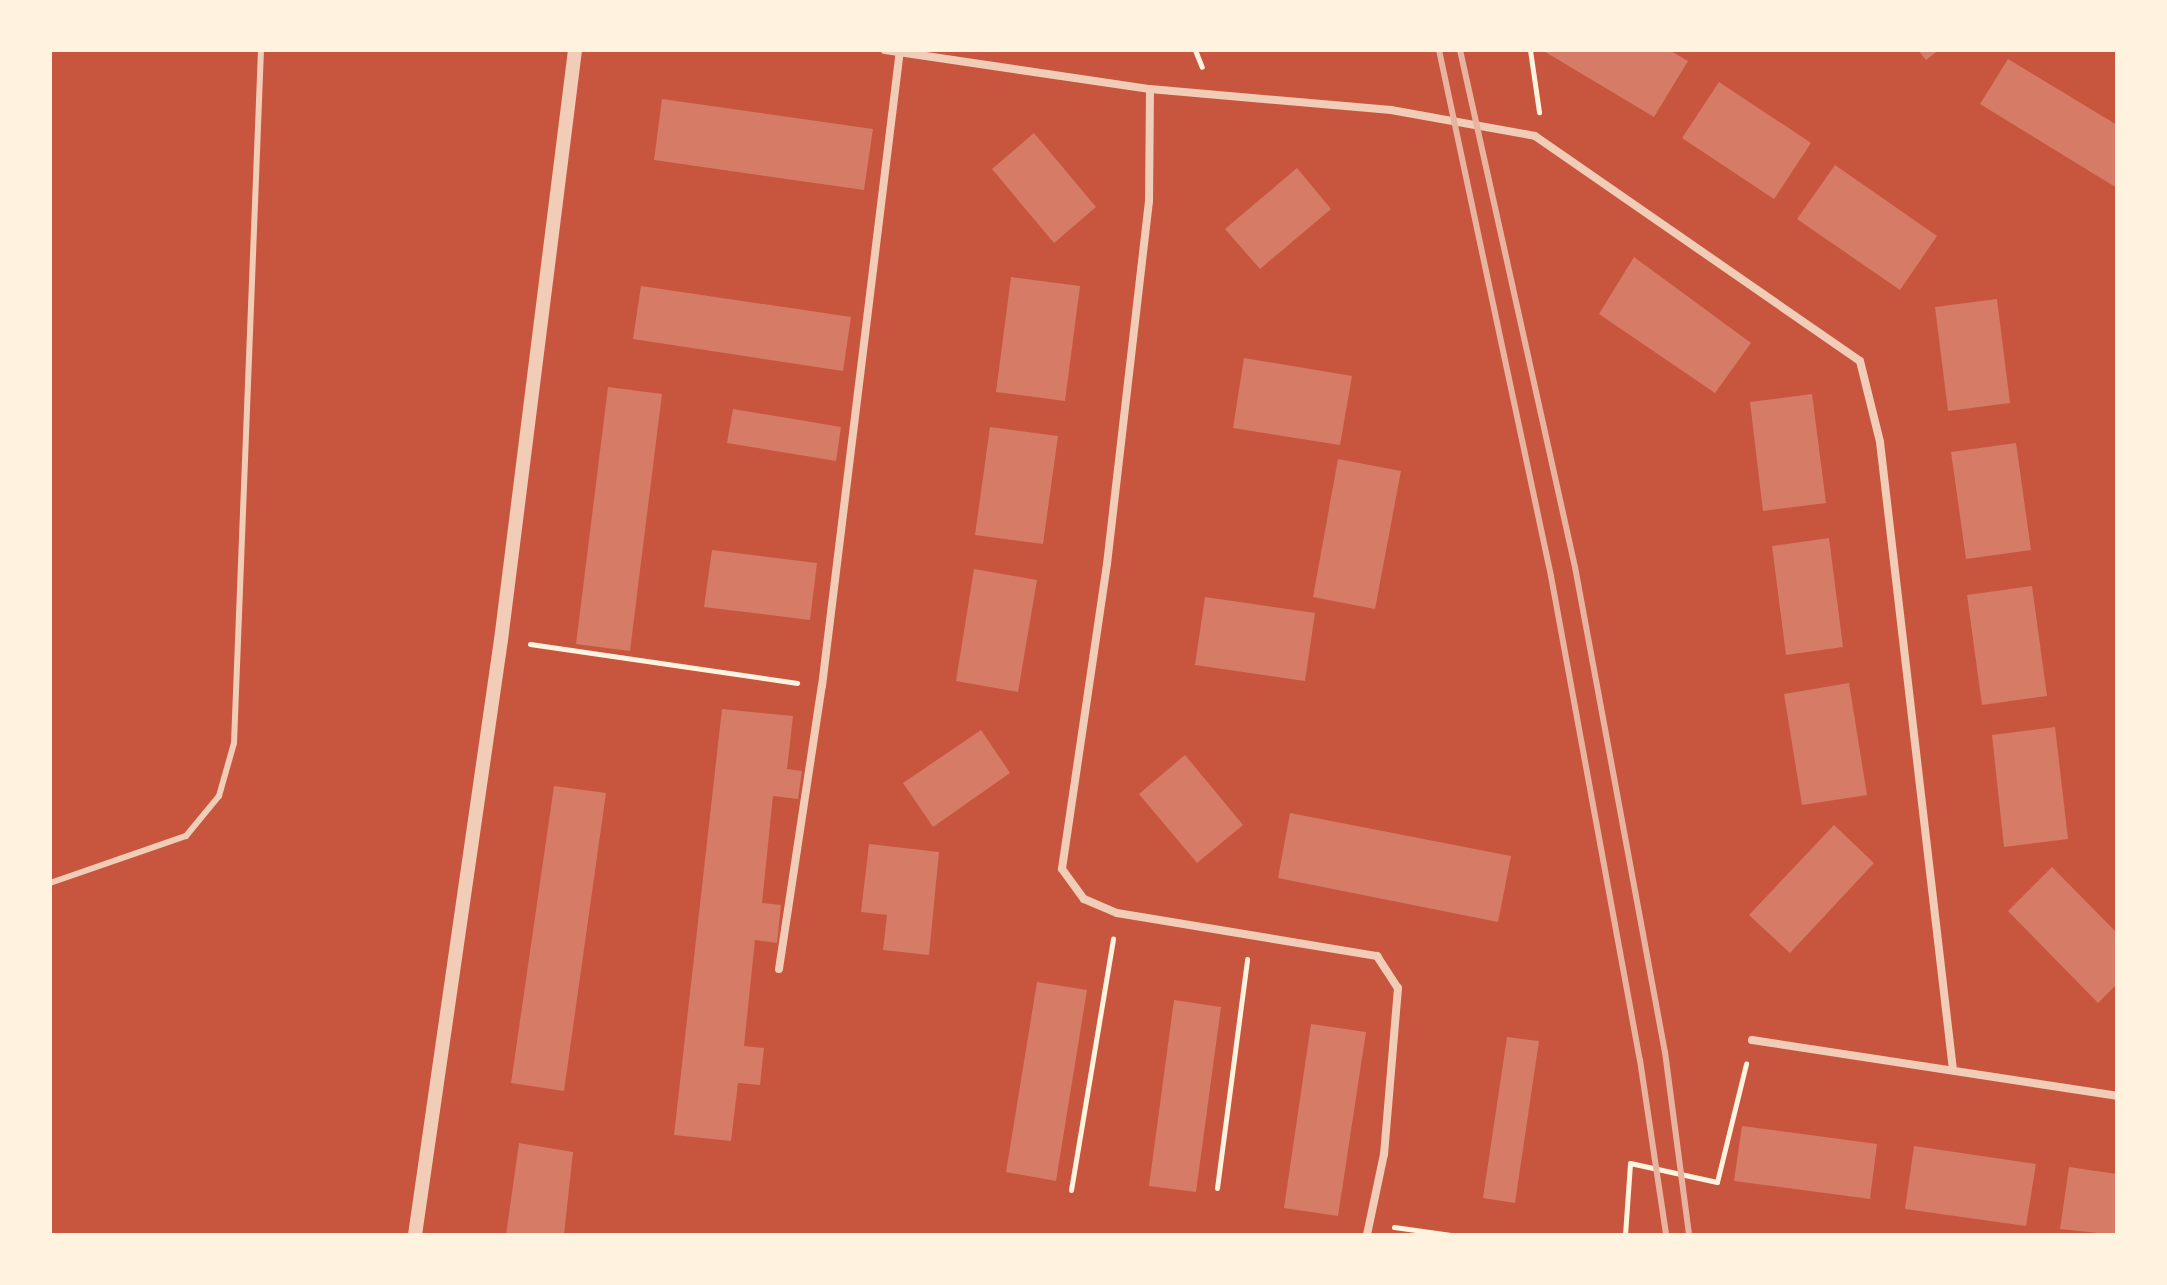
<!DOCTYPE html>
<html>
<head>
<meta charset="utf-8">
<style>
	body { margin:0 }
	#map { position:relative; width:2167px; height:1285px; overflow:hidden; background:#c8553d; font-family:"Exo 2",sans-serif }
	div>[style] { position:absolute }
	.building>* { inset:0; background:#d67c66 }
	.path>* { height:5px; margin:-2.5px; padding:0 2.5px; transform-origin:2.5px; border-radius:2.5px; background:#fff3e0 }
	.service>* { height:6px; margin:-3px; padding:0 3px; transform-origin:3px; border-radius:3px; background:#f1ccb7 }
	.minor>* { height:8px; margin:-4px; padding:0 4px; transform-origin:4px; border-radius:4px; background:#f1ccb7 }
	.tertiary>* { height:14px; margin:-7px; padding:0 7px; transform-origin:7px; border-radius:7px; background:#f1ccb7 }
	.rail>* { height:6px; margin:-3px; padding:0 3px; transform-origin:3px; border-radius:3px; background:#e9b49f }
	span { translate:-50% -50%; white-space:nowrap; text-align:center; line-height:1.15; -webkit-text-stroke:7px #fff3e0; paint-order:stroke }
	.frame { position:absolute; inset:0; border:52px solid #fff3e0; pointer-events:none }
</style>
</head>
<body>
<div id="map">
	<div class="building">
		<div style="clip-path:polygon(1542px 50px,1669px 50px,1688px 61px,1654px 117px)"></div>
		<div style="clip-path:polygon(1918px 50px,1939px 50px,1926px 60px)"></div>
		<div style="clip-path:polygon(2008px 59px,2117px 125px,2117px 188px,1980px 104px)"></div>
		<div style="clip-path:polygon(1719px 82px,1811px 143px,1774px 199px,1682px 138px)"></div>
		<div style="clip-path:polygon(662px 99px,873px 129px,864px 190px,654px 160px)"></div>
		<div style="clip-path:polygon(1034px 133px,1096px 207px,1054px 243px,992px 169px)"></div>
		<div style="clip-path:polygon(1835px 165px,1937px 236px,1900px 290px,1797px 219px)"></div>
		<div style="clip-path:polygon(1297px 168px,1331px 209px,1260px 269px,1225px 229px)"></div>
		<div style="clip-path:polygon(1634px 257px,1751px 343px,1715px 393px,1599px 314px)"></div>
		<div style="clip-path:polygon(1011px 277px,1080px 286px,1065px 401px,996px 392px)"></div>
		<div style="clip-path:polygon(641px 286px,851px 317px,843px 371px,633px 339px)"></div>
		<div style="clip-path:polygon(1997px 299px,2010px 403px,1948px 411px,1935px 307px)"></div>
		<div style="clip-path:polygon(1244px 358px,1352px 376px,1340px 445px,1233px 428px)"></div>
		<div style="clip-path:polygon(608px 387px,662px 394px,630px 651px,576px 644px)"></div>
		<div style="clip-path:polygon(1812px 394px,1826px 503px,1763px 511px,1750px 402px)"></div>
		<div style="clip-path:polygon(733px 409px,841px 427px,836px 461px,727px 443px)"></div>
		<div style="clip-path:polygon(990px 427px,1058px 436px,1043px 544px,975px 535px)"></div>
		<div style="clip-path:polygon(2016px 443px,2031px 550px,1966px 559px,1951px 452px)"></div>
		<div style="clip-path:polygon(1338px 459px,1401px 471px,1375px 609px,1313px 597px)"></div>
		<div style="clip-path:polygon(1829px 538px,1843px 647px,1786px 655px,1772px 546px)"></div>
		<div style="clip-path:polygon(712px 550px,817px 563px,810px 620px,704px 607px)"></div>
		<div style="clip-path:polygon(974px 569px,1037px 580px,1018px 692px,956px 681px)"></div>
		<div style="clip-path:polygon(2032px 586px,2047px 696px,1982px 705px,1967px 595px)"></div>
		<div style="clip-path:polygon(1205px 597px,1315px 613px,1305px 681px,1195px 665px)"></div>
		<div style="clip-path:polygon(1849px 683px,1867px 795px,1802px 805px,1784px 694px)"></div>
		<div style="clip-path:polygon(722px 709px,793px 716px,787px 769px,802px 771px,798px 799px,773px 796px,762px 903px,781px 905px,777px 943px,755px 940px,744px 1046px,764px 1048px,760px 1085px,738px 1083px,731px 1141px,674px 1135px)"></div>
		<div style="clip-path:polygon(2055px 727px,2068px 839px,2004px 847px,1992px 735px)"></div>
		<div style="clip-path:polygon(981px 730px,1010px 773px,933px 827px,903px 783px)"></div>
		<div style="clip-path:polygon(1185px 755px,1243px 825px,1197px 863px,1139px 794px)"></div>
		<div style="clip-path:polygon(554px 786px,606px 793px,564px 1091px,511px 1083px)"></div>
		<div style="clip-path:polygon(1290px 813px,1511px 856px,1498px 922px,1278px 878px)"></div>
		<div style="clip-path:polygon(1834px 825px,1874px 863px,1790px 953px,1749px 915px)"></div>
		<div style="clip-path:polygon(869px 844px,939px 852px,929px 955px,883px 950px,887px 915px,861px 912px)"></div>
		<div style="clip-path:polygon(2052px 867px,2117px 933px,2117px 984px,2098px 1003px,2008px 911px)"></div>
		<div style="clip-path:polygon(1037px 982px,1087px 990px,1056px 1181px,1006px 1172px)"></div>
		<div style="clip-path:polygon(1174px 1000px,1221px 1007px,1196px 1192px,1149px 1186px)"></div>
		<div style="clip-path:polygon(1311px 1024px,1366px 1032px,1338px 1216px,1284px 1208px)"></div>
		<div style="clip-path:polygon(1507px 1037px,1539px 1041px,1515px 1203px,1483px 1198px)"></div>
		<div style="clip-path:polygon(1742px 1126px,1877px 1144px,1870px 1199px,1734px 1181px)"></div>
		<div style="clip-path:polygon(519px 1143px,573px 1152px,564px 1235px,506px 1235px)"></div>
		<div style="clip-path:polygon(1914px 1146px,2036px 1164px,2026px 1226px,1905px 1209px)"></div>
		<div style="clip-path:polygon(2069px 1167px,2117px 1174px,2117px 1235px,2060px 1229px)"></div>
	</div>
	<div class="path">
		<div style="left:1195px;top:50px;width:18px;rotate:68deg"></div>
		<div style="left:1530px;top:50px;width:63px;rotate:81.7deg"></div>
		<div style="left:530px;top:644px;width:270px;rotate:8.3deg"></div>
		<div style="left:1217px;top:1188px;width:231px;rotate:-82.5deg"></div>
		<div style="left:1071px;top:1190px;width:255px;rotate:-80.5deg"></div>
		<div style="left:1394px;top:1227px;width:59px;rotate:7.9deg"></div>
		<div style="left:1625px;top:1235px;width:72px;rotate:-86deg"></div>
		<div style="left:1630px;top:1163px;width:89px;rotate:12.3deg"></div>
		<div style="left:1717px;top:1182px;width:122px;rotate:-76.2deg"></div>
	</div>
	<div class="service">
		<div style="left:50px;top:883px;width:144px;rotate:-19.1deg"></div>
		<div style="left:186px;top:836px;width:52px;rotate:-50.5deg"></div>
		<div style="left:219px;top:796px;width:55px;rotate:-74.2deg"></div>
		<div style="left:234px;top:743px;width:694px;rotate:-87.77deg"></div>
	</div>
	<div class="minor">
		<div style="left:885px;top:50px;width:268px;rotate:8.4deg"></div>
		<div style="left:1150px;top:89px;width:242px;rotate:5deg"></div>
		<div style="left:1391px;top:110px;width:146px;rotate:10.2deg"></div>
		<div style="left:1535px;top:136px;width:395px;rotate:34.7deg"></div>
		<div style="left:1860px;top:361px;width:83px;rotate:76.1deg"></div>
		<div style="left:1880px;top:442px;width:632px;rotate:83.37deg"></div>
		<div style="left:1150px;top:89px;width:112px;rotate:90.5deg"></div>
		<div style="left:1149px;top:201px;width:365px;rotate:96.6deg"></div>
		<div style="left:1107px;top:564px;width:308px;rotate:98.4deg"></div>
		<div style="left:1062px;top:869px;width:37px;rotate:54deg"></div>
		<div style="left:1084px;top:899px;width:36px;rotate:23deg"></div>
		<div style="left:1117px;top:913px;width:264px;rotate:9.4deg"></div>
		<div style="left:1377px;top:956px;width:38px;rotate:57deg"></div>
		<div style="left:1398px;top:988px;width:167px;rotate:94.8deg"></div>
		<div style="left:1384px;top:1154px;width:83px;rotate:101.9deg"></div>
		<div style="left:779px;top:969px;width:286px;rotate:-81.4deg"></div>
		<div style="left:822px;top:686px;width:641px;rotate:-83.01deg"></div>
		<div style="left:1752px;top:1040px;width:369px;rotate:8.7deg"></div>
	</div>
	<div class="tertiary">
		<div style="left:415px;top:1235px;width:601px;rotate:-81.78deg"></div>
		<div style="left:501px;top:640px;width:595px;rotate:-82.85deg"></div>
	</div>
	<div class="rail">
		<div style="left:1439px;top:50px;width:538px;rotate:77.98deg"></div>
		<div style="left:1551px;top:576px;width:492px;rotate:79.6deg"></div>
		<div style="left:1640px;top:1060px;width:177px;rotate:81.5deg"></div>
		<div style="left:1460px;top:50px;width:530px;rotate:77.46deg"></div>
		<div style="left:1575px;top:567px;width:493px;rotate:79.5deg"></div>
		<div style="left:1665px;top:1052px;width:185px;rotate:82.5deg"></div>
	</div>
	<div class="frame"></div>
</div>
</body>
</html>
